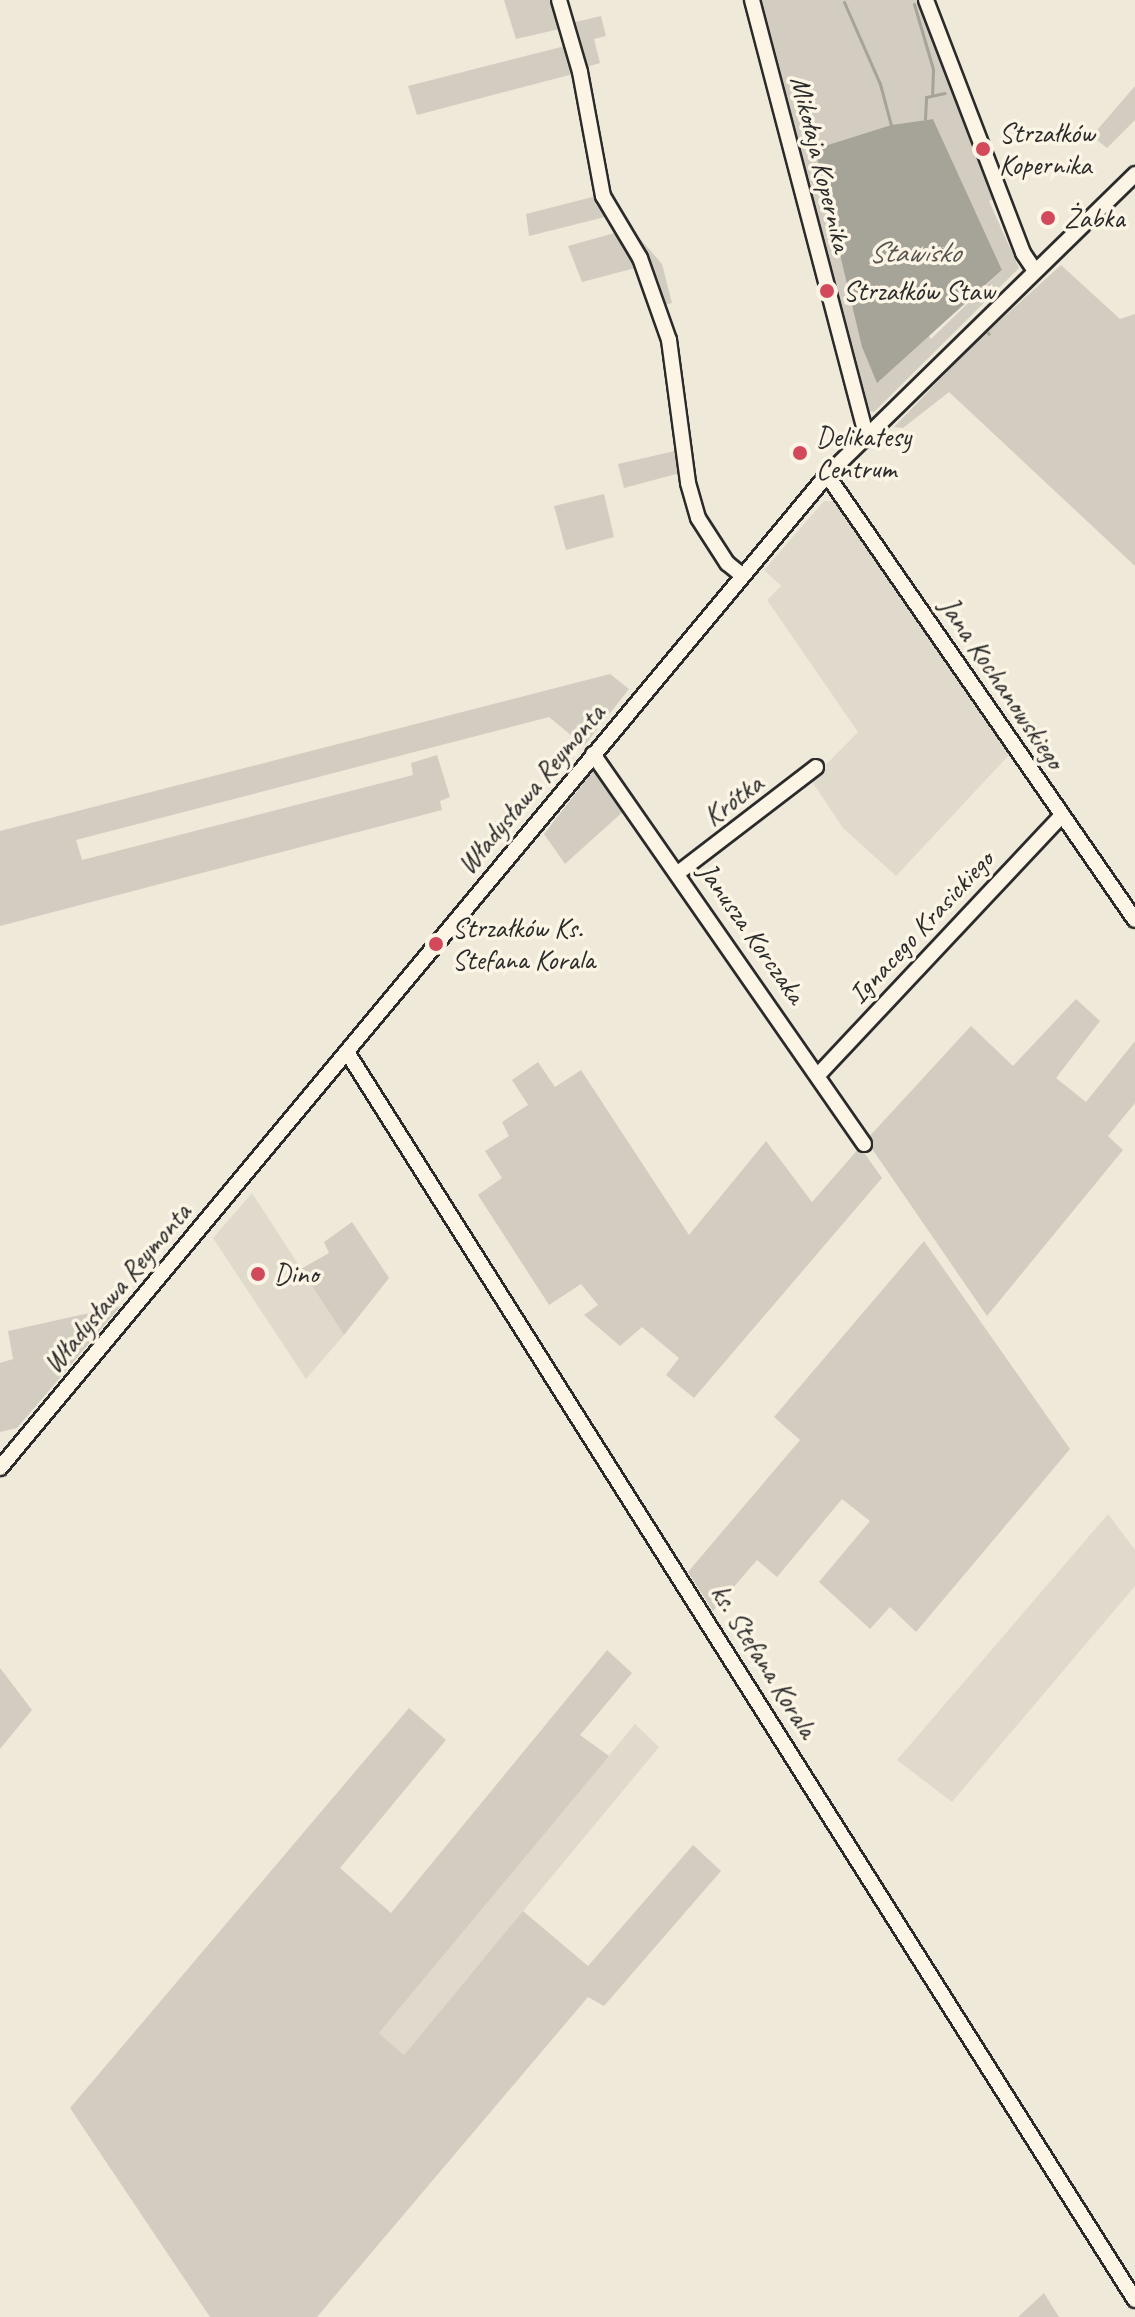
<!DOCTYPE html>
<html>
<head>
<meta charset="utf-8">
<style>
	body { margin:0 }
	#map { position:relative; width:1135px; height:2317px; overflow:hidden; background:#efe9da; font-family:Caveat,sans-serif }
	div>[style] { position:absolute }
	.built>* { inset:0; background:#e0dacc }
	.green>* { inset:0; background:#d2cdc0 }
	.water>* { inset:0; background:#a6a399 }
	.stream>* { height:3px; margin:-1.5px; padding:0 1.5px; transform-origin:1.5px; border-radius:1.5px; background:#a6a399 }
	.roads { filter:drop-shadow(2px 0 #2b2b2b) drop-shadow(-2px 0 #2b2b2b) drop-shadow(0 2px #2b2b2b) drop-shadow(0 -2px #2b2b2b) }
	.minor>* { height:14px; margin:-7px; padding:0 7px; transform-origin:7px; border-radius:7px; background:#fcf5e5 }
	.dots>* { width:22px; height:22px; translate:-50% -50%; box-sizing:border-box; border:4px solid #fcf5e5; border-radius:50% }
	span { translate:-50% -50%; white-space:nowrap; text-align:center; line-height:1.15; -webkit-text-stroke:7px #fcf5e5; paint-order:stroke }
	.poi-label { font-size:28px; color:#2b2b2b }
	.left { translate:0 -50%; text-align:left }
	.street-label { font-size:28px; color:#2b2b2b }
	.water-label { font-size:30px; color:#565552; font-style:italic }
</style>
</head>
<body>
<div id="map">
	<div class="built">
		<div style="clip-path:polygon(824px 501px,835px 501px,1010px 754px,896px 876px,843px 828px,811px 780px,858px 732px,767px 600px,781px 586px,764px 570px)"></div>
		<div style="clip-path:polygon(252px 1193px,344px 1335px,306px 1379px,213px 1238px)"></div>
		<div style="clip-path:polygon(1108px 1514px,1135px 1550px,1135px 1586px,952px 1802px,897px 1760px)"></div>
		<div style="clip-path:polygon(635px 1724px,659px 1747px,404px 2055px,379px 2033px)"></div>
	</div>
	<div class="green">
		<div style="clip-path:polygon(504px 0,556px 0,564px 28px,516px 39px)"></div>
		<div style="clip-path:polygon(evenodd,757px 0,919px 0,996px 198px,989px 201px,1019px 268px,874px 412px,866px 410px,757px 0,933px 119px,1002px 270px,931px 339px,815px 149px,891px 125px,933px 119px)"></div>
		<div style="clip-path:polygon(601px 16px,606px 36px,594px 39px,600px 63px,586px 67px,587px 93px,571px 23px)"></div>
		<div style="clip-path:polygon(569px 45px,577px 73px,417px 115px,408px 86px)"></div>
		<div style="clip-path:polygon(1135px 86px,1135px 120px,1107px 148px,1092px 136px)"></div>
		<div style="clip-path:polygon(600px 195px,609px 216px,529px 236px,526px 214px)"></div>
		<div style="clip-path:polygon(617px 212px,662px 264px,672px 303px,664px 305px)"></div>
		<div style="clip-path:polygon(618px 232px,639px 267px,582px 282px,568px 246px)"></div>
		<div style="clip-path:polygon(1061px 265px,1120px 319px,1135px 314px,1135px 566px,949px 392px,903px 428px,894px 427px,974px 344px)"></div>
		<div style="clip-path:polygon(679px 450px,680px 473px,624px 488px,618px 464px)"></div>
		<div style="clip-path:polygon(604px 494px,614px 537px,566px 550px,554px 506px)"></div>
		<div style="clip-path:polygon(610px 674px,629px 689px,584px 746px,549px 717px,76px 840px,82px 860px,413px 775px,411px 763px,437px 755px,450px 797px,440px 801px,442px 810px,0 926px,0 831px)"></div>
		<div style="clip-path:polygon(593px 771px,603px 774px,626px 809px,565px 864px,544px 834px)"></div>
		<div style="clip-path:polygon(1076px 999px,1100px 1021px,1056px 1078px,1086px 1102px,1135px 1041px,1135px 1103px,1108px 1136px,1123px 1150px,987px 1316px,866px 1140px,971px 1026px,1013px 1066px)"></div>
		<div style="clip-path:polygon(538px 1062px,555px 1087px,581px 1070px,689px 1235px,766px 1141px,812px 1202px,860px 1147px,882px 1178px,694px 1398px,666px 1375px,679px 1358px,642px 1327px,620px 1346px,584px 1315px,598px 1305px,581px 1284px,549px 1305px,478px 1195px,502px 1178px,485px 1151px,509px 1136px,502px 1122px,528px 1105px,512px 1080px)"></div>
		<div style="clip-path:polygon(352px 1222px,389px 1278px,344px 1335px,301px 1269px,329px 1253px,324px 1242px)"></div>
		<div style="clip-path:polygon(924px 1241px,1070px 1449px,916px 1632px,890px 1607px,870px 1629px,819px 1582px,870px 1521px,842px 1499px,777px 1577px,757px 1560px,713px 1611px,688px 1572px,800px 1440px,774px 1417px)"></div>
		<div style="clip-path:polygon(121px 1306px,17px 1428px,0 1432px,0 1363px,13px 1359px,8px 1331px)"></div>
		<div style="clip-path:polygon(607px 1650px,632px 1673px,580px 1735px,609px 1756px,379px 2033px,404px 2055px,523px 1911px,588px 1966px,693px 1845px,721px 1871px,604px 2006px,588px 1997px,317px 2317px,210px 2317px,70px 2108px,409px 1708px,446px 1740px,340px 1868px,391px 1913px)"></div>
		<div style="clip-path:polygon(0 1668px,32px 1710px,0 1749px)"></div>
		<div style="clip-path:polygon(1044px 2293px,1059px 2317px,1018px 2317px)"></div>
	</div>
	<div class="water">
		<div style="clip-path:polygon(933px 119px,1002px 270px,877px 383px,862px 347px,815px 149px,891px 125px)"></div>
	</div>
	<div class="stream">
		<div style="left:844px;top:2px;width:90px;rotate:66.3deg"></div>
		<div style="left:880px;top:84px;width:42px;rotate:75deg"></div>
		<div style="left:914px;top:4px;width:68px;rotate:73.7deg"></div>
		<div style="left:933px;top:69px;width:24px;rotate:92deg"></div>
		<div style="left:925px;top:119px;width:22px;rotate:-87deg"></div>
		<div style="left:926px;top:97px;width:19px;rotate:-12deg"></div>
		<div style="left:988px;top:333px;width:1px;rotate:45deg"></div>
	</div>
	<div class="roads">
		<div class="minor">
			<div style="left:559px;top:0;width:75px;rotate:73.7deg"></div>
			<div style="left:580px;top:72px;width:126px;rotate:79.5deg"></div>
			<div style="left:603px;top:196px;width:72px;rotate:59.2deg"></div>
			<div style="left:640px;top:258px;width:87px;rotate:70.5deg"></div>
			<div style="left:669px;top:340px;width:144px;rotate:82.4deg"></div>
			<div style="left:688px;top:483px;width:36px;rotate:74deg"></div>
			<div style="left:698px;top:518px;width:54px;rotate:57.2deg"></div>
			<div style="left:727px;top:563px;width:19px;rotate:39deg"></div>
			<div style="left:752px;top:0;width:449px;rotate:75.3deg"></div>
			<div style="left:926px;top:0;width:271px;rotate:69deg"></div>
			<div style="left:1023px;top:253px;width:22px;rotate:56deg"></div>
			<div style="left:827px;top:475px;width:541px;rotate:55.31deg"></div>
			<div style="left:593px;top:754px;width:475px;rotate:55.2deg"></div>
			<div style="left:678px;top:873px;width:174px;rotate:-37.5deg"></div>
			<div style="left:347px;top:1052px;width:1476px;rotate:57.73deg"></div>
			<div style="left:819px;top:1074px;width:355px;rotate:-46.8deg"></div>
			<div style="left:0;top:1468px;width:1292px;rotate:-50.21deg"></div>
			<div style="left:827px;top:475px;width:431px;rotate:-44.3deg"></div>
		</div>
	</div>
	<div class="dots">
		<div style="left:983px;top:149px;background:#d1495b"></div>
		<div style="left:1048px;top:218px;background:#d1495b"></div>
		<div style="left:827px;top:291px;background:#d1495b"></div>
		<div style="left:800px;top:453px;background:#d1495b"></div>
		<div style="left:436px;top:944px;background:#d1495b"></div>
		<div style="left:258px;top:1274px;background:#d1495b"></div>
	</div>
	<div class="poi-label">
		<span class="left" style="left:999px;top:149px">Strzałków<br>Kopernika</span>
		<span class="left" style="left:1064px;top:218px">Żabka</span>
		<span class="left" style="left:843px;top:291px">Strzałków Staw</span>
		<span class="left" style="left:816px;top:453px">Delikatesy<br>Centrum</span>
		<span class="left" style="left:452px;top:944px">Strzałków Ks.<br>Stefana Korala</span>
		<span class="left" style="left:274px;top:1274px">Dino</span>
	</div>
	<div class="street-label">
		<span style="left:821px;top:164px;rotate:76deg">Mikołaja Kopernika</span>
		<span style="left:1002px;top:683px;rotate:56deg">Jana Kochanowskiego</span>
		<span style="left:531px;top:789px;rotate:-50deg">Władysława Reymonta</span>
		<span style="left:733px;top:800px;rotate:-37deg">Krótka</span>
		<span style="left:921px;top:927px;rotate:-47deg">Ignacego Krasickiego</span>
		<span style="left:752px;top:933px;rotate:55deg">Janusza Korczaka</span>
		<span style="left:117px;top:1288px;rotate:-50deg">Władysława Reymonta</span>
		<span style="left:764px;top:1661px;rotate:58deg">ks. Stefana Korala</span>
	</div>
	<div class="water-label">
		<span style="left:914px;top:252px">Stawisko</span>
	</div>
</div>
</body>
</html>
